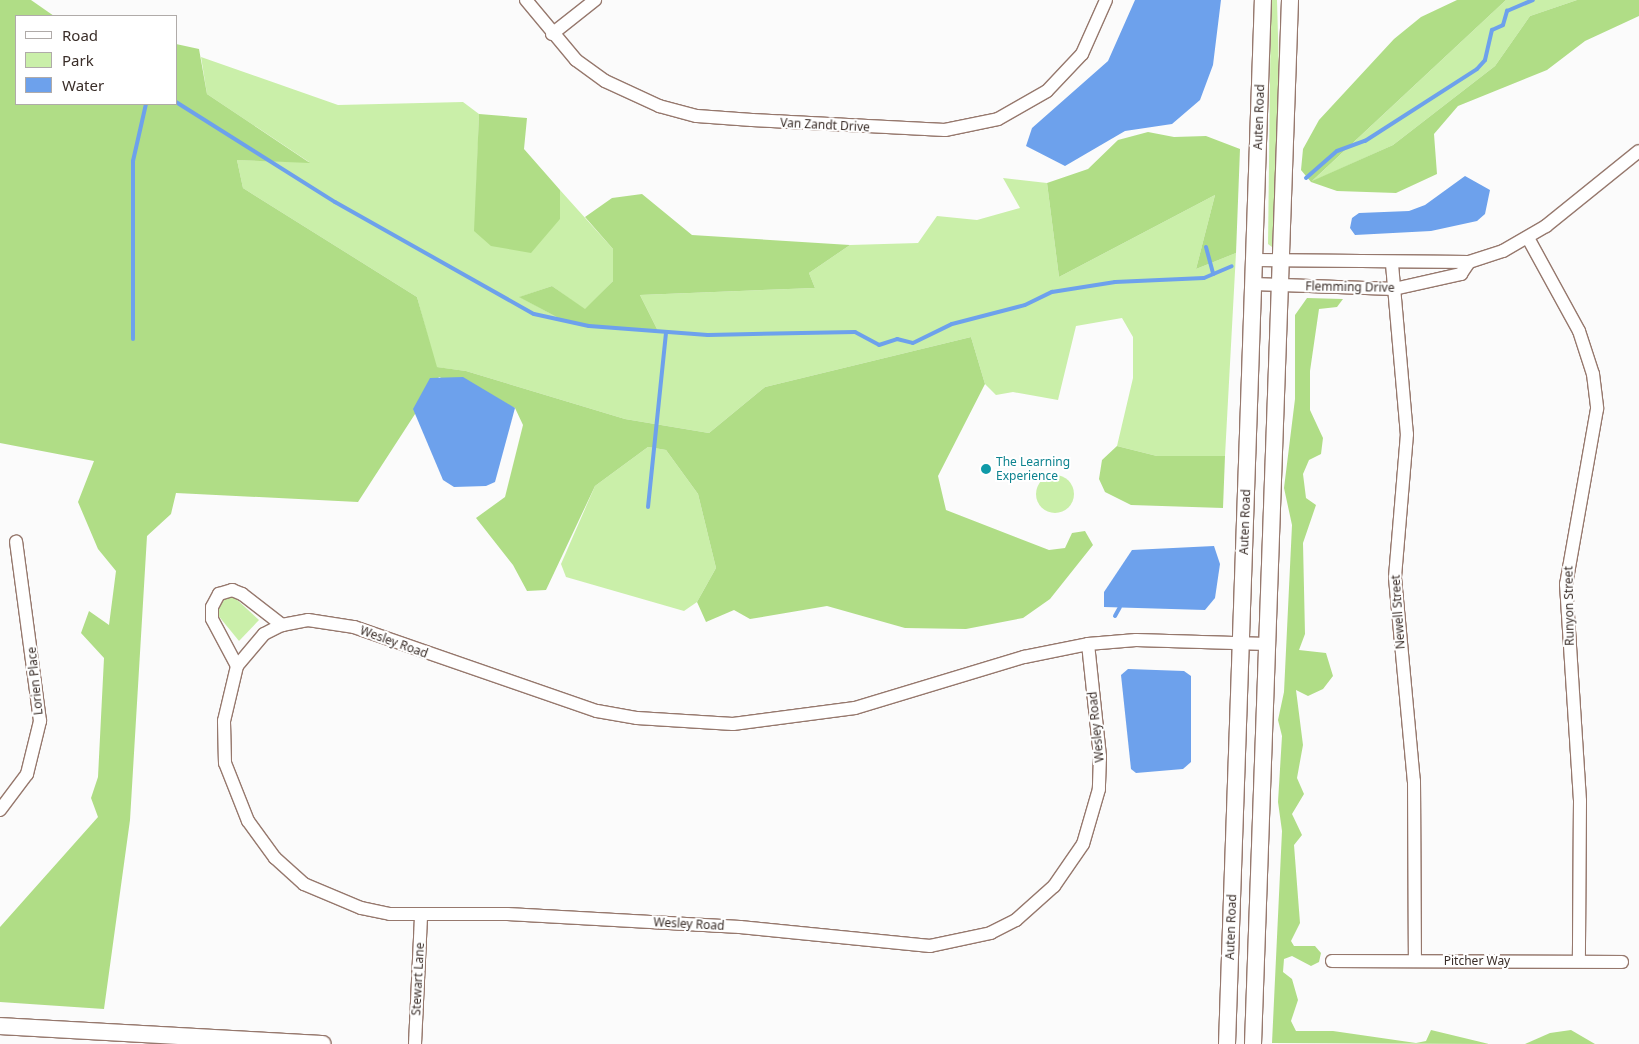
<!DOCTYPE html>
<html>
<head>
<meta charset="utf-8">
<style>
	body { margin:0 }
	#map { position:relative; width:1639px; height:1044px; overflow:hidden; background:#fbfbfb; font-family:"Noto Sans",sans-serif }
	div>[style] { position:absolute }
	.green>* { inset:0; background:#caefa9 }
	.round { border-radius:50% }
	.forest>* { inset:0; background:#b0dd86 }
	.water>* { inset:0; background:#6da1ec }
	.stream>* { height:4px; margin:-2px; padding:0 2px; transform-origin:2px; border-radius:2px; background:#6da1ec }
	.roads { filter:drop-shadow(1px 0 #96786d) drop-shadow(-1px 0 #96786d) drop-shadow(0 1px #96786d) drop-shadow(0 -1px #96786d) }
	.minor>* { height:12px; margin:-6px; padding:0 6px; transform-origin:6px; border-radius:6px; background:#fff }
	.tertiary>* { height:16px; margin:-8px; padding:0 8px; transform-origin:8px; border-radius:8px; background:#fff }
	.dots>* { width:14px; height:14px; translate:-50% -50%; box-sizing:border-box; border:2px solid #fff; border-radius:50% }
	span { translate:-50% -50%; white-space:nowrap; text-align:center; line-height:1.15; -webkit-text-stroke:4px #fff; paint-order:stroke }
	.street-label { font-size:12px; color:#392d28 }
	.culture-label { font-size:12px; color:#0d838f }
	.left { translate:0 -50%; text-align:left }
	.legend { position:absolute; left:15px; top:15px; width:162px; height:90px; box-sizing:border-box; background:#fff; border:1px solid #b0aba9; margin:0; padding:6px 9px; list-style:none; font-size:15px; color:#392d28 }
	.legend li { display:flex; align-items:center; gap:10px; height:25px }
	.legend b { width:25px; border:1px solid #b0aba9 }
</style>
</head>
<body>
<div id="map">
	<div class="green">
		<div style="clip-path:polygon(1271px 0,1277px 0,1280px 108px,1272px 247px,1268px 244px)"></div>
		<div style="clip-path:polygon(1506px 0,1577px 0,1530px 16px,1495px 66px,1393px 145px,1311px 182px)"></div>
		<div style="clip-path:polygon(201px 57px,338px 105px,463px 102px,479px 114px,475px 231px,560px 219px,560px 190px,613px 249px,613px 281px,585px 310px,552px 286px,520px 297px,566px 322px,659px 333px,640px 295px,815px 288px,809px 273px,850px 245px,918px 243px,937px 216px,977px 220px,1020px 208px,1003px 178px,1047px 183px,1059px 277px,1215px 195px,1196px 269px,1236px 253px,1225px 456px,1157px 456px,1117px 446px,1133px 378px,1133px 337px,1122px 318px,1076px 326px,1058px 400px,1013px 392px,996px 395px,985px 384px,971px 337px,765px 387px,709px 433px,625px 419px,466px 371px,436px 367px,417px 297px,243px 188px,237px 160px,309px 162px,207px 94px)"></div>
		<div style="clip-path:polygon(648px 447px,666px 450px,698px 494px,716px 568px,697px 602px,684px 611px,566px 577px,561px 564px,595px 486px)"></div>
		<div class="round" style="left:1036px;top:475px;width:38px;height:38px"></div>
		<div style="clip-path:polygon(234px 597px,259px 620px,239px 641px,217px 614px,222px 600px)"></div>
	</div>
	<div class="forest">
		<div style="clip-path:polygon(0 0,31px 0,54px 16px,16px 16px,16px 104px,176px 104px,176px 44px,199px 49px,207px 94px,310px 163px,237px 160px,243px 188px,417px 297px,437px 367px,466px 371px,625px 419px,709px 433px,765px 387px,971px 337px,985px 384px,938px 476px,946px 510px,1049px 550px,1065px 548px,1072px 533px,1085px 531px,1093px 545px,1050px 599px,1023px 618px,966px 629px,905px 628px,827px 606px,750px 619px,734px 610px,706px 622px,697px 602px,716px 568px,698px 494px,666px 450px,648px 447px,595px 486px,546px 590px,527px 591px,513px 565px,476px 518px,505px 497px,523px 425px,515px 408px,439px 377px,358px 502px,176px 493px,171px 514px,147px 536px,130px 820px,104px 1009px,0 1002px,0 927px,98px 817px,91px 798px,98px 777px,104px 658px,81px 633px,89px 611px,109px 625px,116px 571px,98px 549px,78px 502px,94px 461px,0 443px)"></div>
		<div style="clip-path:polygon(1457px 0,1506px 0,1312px 181px,1393px 145px,1495px 66px,1530px 16px,1577px 0,1639px 0,1639px 16px,1585px 41px,1547px 70px,1458px 106px,1434px 134px,1437px 174px,1396px 193px,1337px 191px,1311px 182px,1301px 170px,1303px 149px,1319px 120px,1394px 39px,1421px 17px)"></div>
		<div style="clip-path:polygon(479px 114px,527px 118px,524px 149px,560px 190px,560px 219px,531px 253px,491px 246px,474px 231px)"></div>
		<div style="clip-path:polygon(1148px 132px,1174px 137px,1206px 136px,1240px 149px,1236px 253px,1196px 269px,1215px 195px,1059px 277px,1047px 183px,1088px 169px,1118px 140px)"></div>
		<div style="clip-path:polygon(642px 194px,692px 235px,850px 245px,809px 273px,815px 288px,640px 295px,659px 333px,566px 322px,519px 297px,552px 286px,585px 309px,613px 281px,613px 249px,585px 217px,612px 198px)"></div>
		<div style="clip-path:polygon(1307px 298px,1343px 299px,1337px 307px,1319px 309px,1310px 371px,1310px 410px,1323px 438px,1321px 454px,1309px 460px,1303px 474px,1306px 498px,1316px 505px,1303px 543px,1305px 634px,1299px 650px,1326px 653px,1333px 676px,1323px 689px,1308px 696px,1296px 690px,1303px 745px,1297px 778px,1304px 794px,1292px 814px,1302px 835px,1294px 845px,1300px 923px,1291px 941px,1294px 946px,1315px 946px,1321px 953px,1319px 962px,1311px 966px,1292px 956px,1284px 959px,1283px 972px,1292px 979px,1298px 1000px,1291px 1021px,1296px 1031px,1333px 1031px,1416px 1043px,1426px 1041px,1431px 1030px,1489px 1044px,1272px 1043px,1282px 831px,1278px 802px,1282px 736px,1278px 720px,1284px 692px,1292px 525px,1284px 488px,1295px 399px,1295px 315px)"></div>
		<div style="clip-path:polygon(1117px 446px,1157px 456px,1225px 456px,1223px 508px,1131px 505px,1105px 492px,1099px 479px,1102px 460px)"></div>
		<div style="clip-path:polygon(1571px 1030px,1595px 1044px,1525px 1044px,1550px 1033px)"></div>
	</div>
	<div class="water">
		<div style="clip-path:polygon(1135px 0,1221px 0,1213px 65px,1200px 100px,1172px 124px,1125px 131px,1065px 166px,1026px 146px,1032px 128px,1108px 61px)"></div>
		<div style="clip-path:polygon(1465px 176px,1490px 190px,1485px 214px,1477px 221px,1431px 231px,1355px 235px,1350px 228px,1352px 218px,1359px 213px,1409px 211px,1425px 205px)"></div>
		<div style="clip-path:polygon(463px 377px,515px 408px,495px 482px,486px 486px,454px 487px,443px 480px,413px 409px,430px 378px)"></div>
		<div style="clip-path:polygon(1214px 546px,1220px 564px,1215px 598px,1205px 610px,1104px 607px,1104px 592px,1132px 550px)"></div>
		<div style="clip-path:polygon(1128px 669px,1184px 671px,1191px 676px,1191px 762px,1183px 769px,1136px 773px,1131px 769px,1121px 675px)"></div>
	</div>
	<div class="stream">
		<div style="left:176px;top:102px;width:188px;rotate:32.2deg"></div>
		<div style="left:335px;top:202px;width:228px;rotate:29.4deg"></div>
		<div style="left:534px;top:314px;width:56px;rotate:12.3deg"></div>
		<div style="left:589px;top:326px;width:119px;rotate:4.3deg"></div>
		<div style="left:708px;top:335px;width:147px;rotate:-1.2deg"></div>
		<div style="left:855px;top:332px;width:27px;rotate:28deg"></div>
		<div style="left:879px;top:345px;width:19px;rotate:-18deg"></div>
		<div style="left:897px;top:339px;width:16px;rotate:14deg"></div>
		<div style="left:913px;top:343px;width:43px;rotate:-26deg"></div>
		<div style="left:952px;top:324px;width:75px;rotate:-14.6deg"></div>
		<div style="left:1025px;top:305px;width:30px;rotate:-26deg"></div>
		<div style="left:1052px;top:292px;width:64px;rotate:-9deg"></div>
		<div style="left:1115px;top:282px;width:89px;rotate:-2.6deg"></div>
		<div style="left:1204px;top:278px;width:30px;rotate:-23deg"></div>
		<div style="left:1306px;top:178px;width:41px;rotate:-41.1deg"></div>
		<div style="left:1337px;top:151px;width:30px;rotate:-20deg"></div>
		<div style="left:1365px;top:141px;width:133px;rotate:-32.7deg"></div>
		<div style="left:1477px;top:69px;width:12px;rotate:-48deg"></div>
		<div style="left:1485px;top:60px;width:31px;rotate:-77deg"></div>
		<div style="left:1492px;top:30px;width:12px;rotate:-24deg"></div>
		<div style="left:1503px;top:25px;width:15px;rotate:-74deg"></div>
		<div style="left:1507px;top:11px;width:28px;rotate:-23deg"></div>
		<div style="left:1206px;top:247px;width:28px;rotate:75deg"></div>
		<div style="left:133px;top:339px;width:178px;rotate:-90deg"></div>
		<div style="left:133px;top:161px;width:58px;rotate:-77.2deg"></div>
		<div style="left:648px;top:507px;width:174px;rotate:-84.1deg"></div>
		<div style="left:1115px;top:616px;width:10px;rotate:-61deg"></div>
	</div>
	<div class="roads">
		<div class="minor">
			<div style="left:526px;top:0;width:78px;rotate:50.2deg"></div>
			<div style="left:576px;top:60px;width:36px;rotate:36deg"></div>
			<div style="left:605px;top:81px;width:60px;rotate:24.8deg"></div>
			<div style="left:659px;top:106px;width:39px;rotate:15deg"></div>
			<div style="left:697px;top:116px;width:55px;rotate:4.2deg"></div>
			<div style="left:752px;top:120px;width:193px;rotate:3deg"></div>
			<div style="left:945px;top:130px;width:54px;rotate:-11.7deg"></div>
			<div style="left:998px;top:119px;width:56px;rotate:-29.7deg"></div>
			<div style="left:1047px;top:91px;width:51px;rotate:-46.6deg"></div>
			<div style="left:1082px;top:54px;width:59px;rotate:-66deg"></div>
			<div style="left:552px;top:34px;width:55px;rotate:-38.3deg"></div>
			<div style="left:1528px;top:238px;width:106px;rotate:61.3deg"></div>
			<div style="left:1579px;top:331px;width:45px;rotate:72deg"></div>
			<div style="left:1593px;top:374px;width:35px;rotate:83deg"></div>
			<div style="left:1597px;top:409px;width:178px;rotate:100deg"></div>
			<div style="left:1566px;top:584px;width:217px;rotate:86.3deg"></div>
			<div style="left:1580px;top:801px;width:160px;rotate:90.4deg"></div>
			<div style="left:1254px;top:260px;width:215px;rotate:0.5deg"></div>
			<div style="left:1469px;top:262px;width:36px;rotate:-18deg"></div>
			<div style="left:1503px;top:251px;width:50px;rotate:-30.2deg"></div>
			<div style="left:1546px;top:226px;width:119px;rotate:-38.9deg"></div>
			<div style="left:1392px;top:264px;width:171px;rotate:85deg"></div>
			<div style="left:1407px;top:434px;width:144px;rotate:94.8deg"></div>
			<div style="left:1395px;top:578px;width:204px;rotate:84.7deg"></div>
			<div style="left:1414px;top:781px;width:180px;rotate:89.7deg"></div>
			<div style="left:1253px;top:284px;width:141px;rotate:2deg"></div>
			<div style="left:1394px;top:289px;width:69px;rotate:-12.6deg"></div>
			<div style="left:1461px;top:274px;width:14px;rotate:-56deg"></div>
			<div style="left:1088px;top:644px;width:113px;rotate:83.9deg"></div>
			<div style="left:1100px;top:756px;width:33px;rotate:92deg"></div>
			<div style="left:1099px;top:789px;width:57px;rotate:106.2deg"></div>
			<div style="left:1083px;top:844px;width:51px;rotate:124.6deg"></div>
			<div style="left:1054px;top:886px;width:51px;rotate:138.2deg"></div>
			<div style="left:1016px;top:920px;width:28px;rotate:153deg"></div>
			<div style="left:991px;top:933px;width:62px;rotate:168deg"></div>
			<div style="left:930px;top:946px;width:191px;rotate:-174.3deg"></div>
			<div style="left:740px;top:927px;width:233px;rotate:-176.8deg"></div>
			<div style="left:507px;top:914px;width:117px;rotate:180deg"></div>
			<div style="left:390px;top:914px;width:30px;rotate:-168deg"></div>
			<div style="left:361px;top:908px;width:62px;rotate:-157.2deg"></div>
			<div style="left:304px;top:884px;width:39px;rotate:-138deg"></div>
			<div style="left:275px;top:858px;width:46px;rotate:-126.1deg"></div>
			<div style="left:248px;top:821px;width:62px;rotate:-111.6deg"></div>
			<div style="left:225px;top:763px;width:42px;rotate:-91.4deg"></div>
			<div style="left:224px;top:721px;width:57px;rotate:-76.7deg"></div>
			<div style="left:237px;top:666px;width:42px;rotate:-49.8deg"></div>
			<div style="left:264px;top:634px;width:20px;rotate:-27deg"></div>
			<div style="left:282px;top:625px;width:26px;rotate:-11deg"></div>
			<div style="left:308px;top:620px;width:47px;rotate:8.7deg"></div>
			<div style="left:354px;top:627px;width:257px;rotate:19.1deg"></div>
			<div style="left:597px;top:711px;width:41px;rotate:9.9deg"></div>
			<div style="left:637px;top:718px;width:96px;rotate:3.6deg"></div>
			<div style="left:733px;top:724px;width:123px;rotate:-7.5deg"></div>
			<div style="left:855px;top:708px;width:177px;rotate:-16.8deg"></div>
			<div style="left:1024px;top:657px;width:65px;rotate:-11.5deg"></div>
			<div style="left:1088px;top:644px;width:48px;rotate:-4.8deg"></div>
			<div style="left:1136px;top:640px;width:131px;rotate:1.7deg"></div>
			<div style="left:237px;top:666px;width:53px;rotate:-118deg"></div>
			<div style="left:212px;top:619px;width:12px;rotate:-90deg"></div>
			<div style="left:212px;top:607px;width:15px;rotate:-62deg"></div>
			<div style="left:219px;top:594px;width:14px;rotate:-17deg"></div>
			<div style="left:232px;top:590px;width:11px;rotate:22deg"></div>
			<div style="left:242px;top:594px;width:51px;rotate:37.8deg"></div>
			<div style="left:0;top:810px;width:45px;rotate:-53.1deg"></div>
			<div style="left:27px;top:774px;width:55px;rotate:-76.2deg"></div>
			<div style="left:40px;top:721px;width:181px;rotate:-97.6deg"></div>
			<div style="left:1332px;top:961px;width:290px;rotate:0.2deg"></div>
			<div style="left:415px;top:1044px;width:129px;rotate:-87.3deg"></div>
		</div>
		<div class="tertiary">
			<div style="left:0;top:1026px;width:323px;rotate:3.2deg"></div>
			<div style="left:1227px;top:1044px;width:1045px;rotate:-88.03deg"></div>
			<div style="left:1253px;top:1044px;width:1045px;rotate:-87.97deg"></div>
		</div>
	</div>
	<div class="dots">
		<div style="left:986px;top:469px;background:#0f9aa8"></div>
	</div>
	<div class="street-label">
		<span style="left:1259px;top:117px;rotate:-88deg">Auten Road</span>
		<span style="left:825px;top:125px;rotate:3deg">Van Zandt Drive</span>
		<span style="left:1350px;top:287px;rotate:1deg">Flemming Drive</span>
		<span style="left:1245px;top:522px;rotate:-88deg">Auten Road</span>
		<span style="left:1569px;top:606px;rotate:-91deg">Runyon Street</span>
		<span style="left:1398px;top:612px;rotate:-94deg">Newell Street</span>
		<span style="left:394px;top:642px;rotate:20deg">Wesley Road</span>
		<span style="left:35px;top:681px;rotate:-96deg">Lorien Place</span>
		<span style="left:1096px;top:727px;rotate:-96deg">Wesley Road</span>
		<span style="left:689px;top:924px;rotate:3deg">Wesley Road</span>
		<span style="left:1231px;top:927px;rotate:-88deg">Auten Road</span>
		<span style="left:1477px;top:961px">Pitcher Way</span>
		<span style="left:418px;top:979px;rotate:-87deg">Stewart Lane</span>
	</div>
	<div class="culture-label">
		<span class="left" style="left:996px;top:469px">The Learning<br>Experience</span>
	</div>
	<ul class="legend">
	<li><b style="height:6px;background:#fff"></b>Road</li>
	<li><b style="height:14px;background:#caefa9"></b>Park</li>
	<li><b style="height:14px;background:#6da1ec"></b>Water</li>
	</ul>
</div>
</body>
</html>
